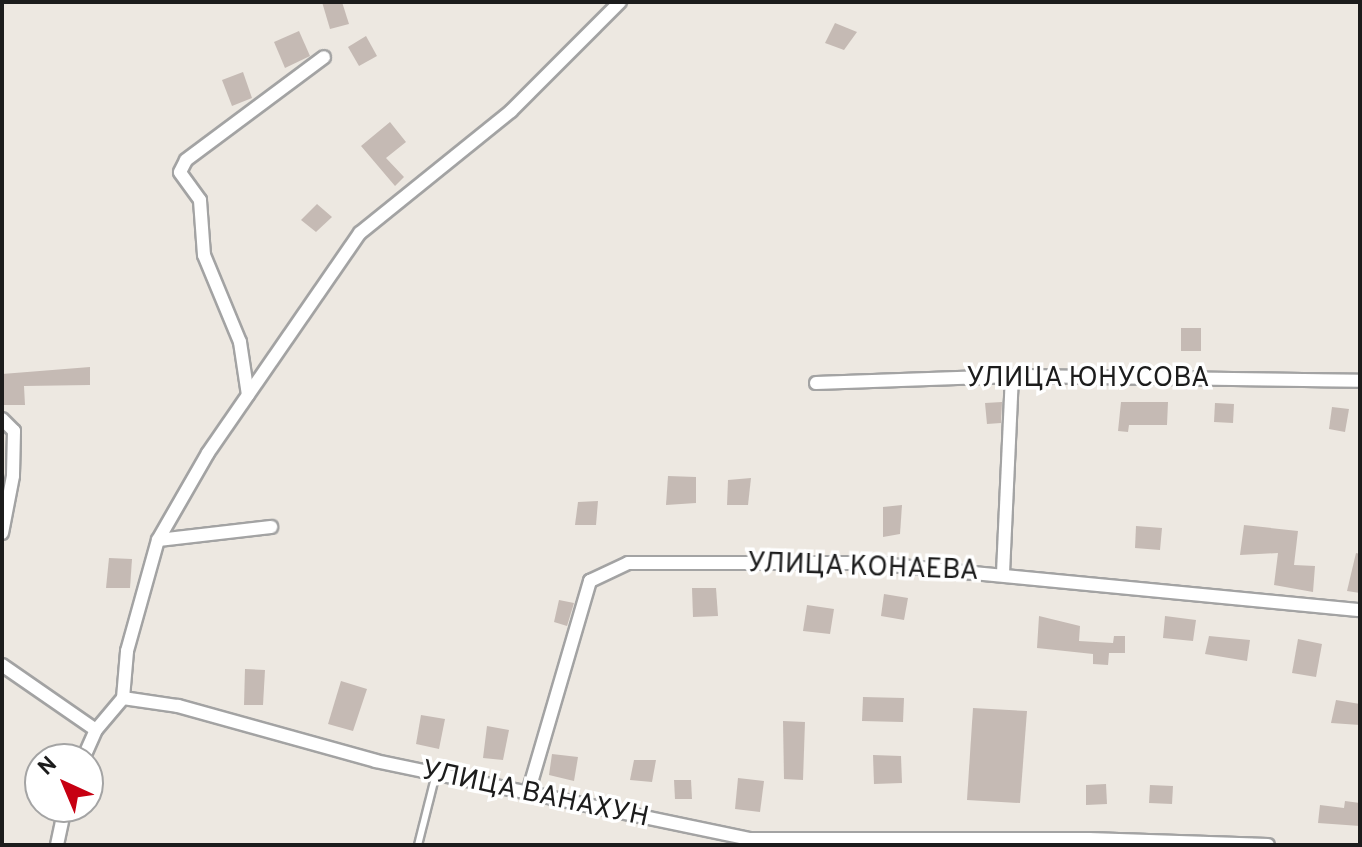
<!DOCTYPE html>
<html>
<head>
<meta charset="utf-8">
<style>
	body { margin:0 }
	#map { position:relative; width:1362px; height:847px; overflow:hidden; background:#ede8e1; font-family:Overpass,sans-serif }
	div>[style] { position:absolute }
	.building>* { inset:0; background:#c5bab4 }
	.roads { filter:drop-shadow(2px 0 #a3a3a3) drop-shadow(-2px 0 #a3a3a3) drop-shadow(0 2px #a3a3a3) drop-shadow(0 -2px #a3a3a3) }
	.lane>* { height:6px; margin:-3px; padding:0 3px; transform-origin:3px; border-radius:3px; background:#fff }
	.street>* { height:12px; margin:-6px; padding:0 6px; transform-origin:6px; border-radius:6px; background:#fff }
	span { translate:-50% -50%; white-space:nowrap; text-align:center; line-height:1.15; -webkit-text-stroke:7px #fff; paint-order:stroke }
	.street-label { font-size:28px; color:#1c1c1c }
	.frame { position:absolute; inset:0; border:4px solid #1c1c1c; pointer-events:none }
	.north { position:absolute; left:24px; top:743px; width:80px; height:80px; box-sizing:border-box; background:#fff; border:2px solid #a4a4a4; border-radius:50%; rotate:316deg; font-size:22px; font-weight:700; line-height:32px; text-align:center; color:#1c1c1c }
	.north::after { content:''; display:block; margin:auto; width:28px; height:36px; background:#c70012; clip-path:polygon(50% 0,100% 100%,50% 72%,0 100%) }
</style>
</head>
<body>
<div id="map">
	<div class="building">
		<div style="clip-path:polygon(322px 2px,342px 2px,349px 24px,330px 29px)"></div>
		<div style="clip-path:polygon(835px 23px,857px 32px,844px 50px,825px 43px)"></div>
		<div style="clip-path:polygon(299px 31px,310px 56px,285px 68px,274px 42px)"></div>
		<div style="clip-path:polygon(366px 36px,377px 56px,359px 66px,348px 47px)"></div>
		<div style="clip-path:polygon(243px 72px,252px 98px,232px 106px,222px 80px)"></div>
		<div style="clip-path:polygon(390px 122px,406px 142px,386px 158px,404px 177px,395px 186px,361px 146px)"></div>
		<div style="clip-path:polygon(317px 204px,332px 217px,316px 232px,301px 220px)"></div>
		<div style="clip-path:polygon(1181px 328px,1201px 328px,1201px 351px,1181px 351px)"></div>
		<div style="clip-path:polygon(90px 367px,90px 385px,24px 386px,25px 405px,3px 405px,2px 374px)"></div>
		<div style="clip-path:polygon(1002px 402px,1001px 423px,987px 424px,985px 403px)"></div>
		<div style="clip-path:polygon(1121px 402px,1168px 402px,1167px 425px,1129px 425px,1128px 432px,1118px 431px)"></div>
		<div style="clip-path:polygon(1215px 403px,1234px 404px,1233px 423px,1214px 422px)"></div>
		<div style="clip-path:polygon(1332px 407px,1349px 409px,1345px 432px,1329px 429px)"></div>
		<div style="clip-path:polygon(668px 476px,696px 477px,696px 503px,666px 505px)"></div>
		<div style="clip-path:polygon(751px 478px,748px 505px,727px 505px,728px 480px)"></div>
		<div style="clip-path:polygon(598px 501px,596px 525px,575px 525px,578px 502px)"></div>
		<div style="clip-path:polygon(902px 505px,900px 534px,883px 537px,883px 507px)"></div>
		<div style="clip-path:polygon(1244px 525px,1298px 531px,1294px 565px,1315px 566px,1313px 592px,1274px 585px,1278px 553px,1240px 555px)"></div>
		<div style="clip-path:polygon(1136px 526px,1162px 528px,1160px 550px,1135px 548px)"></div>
		<div style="clip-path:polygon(1356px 553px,1360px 554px,1360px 593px,1347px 591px)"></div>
		<div style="clip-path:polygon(109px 558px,132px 559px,130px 588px,106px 588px)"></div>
		<div style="clip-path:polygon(692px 588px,716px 588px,718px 616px,693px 617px)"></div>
		<div style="clip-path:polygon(884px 594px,908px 598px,904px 620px,881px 616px)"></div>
		<div style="clip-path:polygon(559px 600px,574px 603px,567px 626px,554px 622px)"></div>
		<div style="clip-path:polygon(807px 605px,834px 609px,830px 634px,803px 631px)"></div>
		<div style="clip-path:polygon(1039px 616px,1080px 626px,1079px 641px,1113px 643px,1114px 636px,1125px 636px,1125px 653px,1109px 653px,1108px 665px,1093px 664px,1093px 654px,1037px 648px)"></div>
		<div style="clip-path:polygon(1165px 616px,1196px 620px,1193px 641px,1163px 638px)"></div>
		<div style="clip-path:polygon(1209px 636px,1250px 640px,1247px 661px,1205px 654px)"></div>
		<div style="clip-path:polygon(1298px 639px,1322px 644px,1316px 677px,1292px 673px)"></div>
		<div style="clip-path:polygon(245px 669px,265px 670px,263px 705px,244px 705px)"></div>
		<div style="clip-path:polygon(341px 681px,367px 689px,353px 731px,328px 724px)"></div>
		<div style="clip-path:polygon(863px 697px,904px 698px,903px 722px,862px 721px)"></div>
		<div style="clip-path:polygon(1336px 700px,1360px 704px,1360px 725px,1331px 723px)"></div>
		<div style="clip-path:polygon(973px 708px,1027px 711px,1020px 803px,967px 800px)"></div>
		<div style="clip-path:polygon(421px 715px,445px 719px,439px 749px,416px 744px)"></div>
		<div style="clip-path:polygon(783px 721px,805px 722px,803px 780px,784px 779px)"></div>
		<div style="clip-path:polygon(487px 726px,509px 730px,503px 760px,483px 758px)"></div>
		<div style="clip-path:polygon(552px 754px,578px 757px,574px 781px,549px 775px)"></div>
		<div style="clip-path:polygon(873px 755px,901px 756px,902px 783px,874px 784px)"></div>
		<div style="clip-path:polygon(634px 760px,656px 760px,652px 782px,630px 780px)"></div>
		<div style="clip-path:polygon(738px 778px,764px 781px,760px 812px,735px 809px)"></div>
		<div style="clip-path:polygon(674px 780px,691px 780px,692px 799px,675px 799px)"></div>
		<div style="clip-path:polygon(1106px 784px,1107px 804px,1086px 805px,1086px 785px)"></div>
		<div style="clip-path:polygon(1150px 785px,1173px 786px,1172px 804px,1149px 803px)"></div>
		<div style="clip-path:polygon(1345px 801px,1360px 803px,1360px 826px,1318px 823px,1320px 805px,1344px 808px)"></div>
	</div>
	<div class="roads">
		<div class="lane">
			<div style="left:418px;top:845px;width:73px;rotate:-75.8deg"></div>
		</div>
		<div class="street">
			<div style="left:816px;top:383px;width:205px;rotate:-2deg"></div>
			<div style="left:1021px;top:376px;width:339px;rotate:0.8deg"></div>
			<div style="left:248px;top:395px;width:54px;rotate:-98.6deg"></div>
			<div style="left:240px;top:342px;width:94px;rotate:-112.5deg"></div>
			<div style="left:204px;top:255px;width:55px;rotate:-94.2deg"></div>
			<div style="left:200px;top:200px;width:34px;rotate:-126deg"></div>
			<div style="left:180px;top:172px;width:13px;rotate:-63deg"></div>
			<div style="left:186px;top:160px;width:172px;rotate:-36.7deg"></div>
			<div style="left:2px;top:419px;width:17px;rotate:45deg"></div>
			<div style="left:14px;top:431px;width:45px;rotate:91.3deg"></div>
			<div style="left:13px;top:476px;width:58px;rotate:100.9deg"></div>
			<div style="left:158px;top:540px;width:114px;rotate:-6.6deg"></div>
			<div style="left:1003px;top:573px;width:196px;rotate:-87.4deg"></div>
			<div style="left:2px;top:665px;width:114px;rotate:34.7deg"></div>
			<div style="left:123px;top:698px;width:47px;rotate:-85.1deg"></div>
			<div style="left:127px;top:651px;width:115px;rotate:-74.4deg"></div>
			<div style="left:158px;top:540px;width:100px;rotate:-60.1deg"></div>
			<div style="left:208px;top:453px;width:267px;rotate:-55.4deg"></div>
			<div style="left:360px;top:233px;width:194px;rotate:-38.9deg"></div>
			<div style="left:511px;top:111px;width:154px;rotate:-45deg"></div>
			<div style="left:83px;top:759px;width:32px;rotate:-66deg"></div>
			<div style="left:96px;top:730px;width:42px;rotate:-49.8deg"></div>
			<div style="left:123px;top:698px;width:56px;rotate:8.3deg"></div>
			<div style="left:178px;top:706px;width:205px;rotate:15.5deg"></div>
			<div style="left:376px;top:761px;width:380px;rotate:11.8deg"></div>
			<div style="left:748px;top:839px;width:341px"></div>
			<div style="left:1089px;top:839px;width:179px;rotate:1.9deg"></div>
			<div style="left:528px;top:793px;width:221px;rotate:-73.7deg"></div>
			<div style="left:590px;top:581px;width:42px;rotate:-25.3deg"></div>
			<div style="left:628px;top:563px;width:242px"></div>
			<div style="left:870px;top:563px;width:492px;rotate:5.5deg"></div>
			<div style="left:57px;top:845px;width:39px;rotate:-78deg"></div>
		</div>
	</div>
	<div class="street-label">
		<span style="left:1088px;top:379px">УЛИЦА ЮНУСОВА</span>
		<span style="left:863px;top:568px;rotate:2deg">УЛИЦА КОНАЕВА</span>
		<span style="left:535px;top:795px;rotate:12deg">УЛИЦА ВАНАХУН</span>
	</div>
	<div class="frame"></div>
	<div class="north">N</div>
</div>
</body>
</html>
